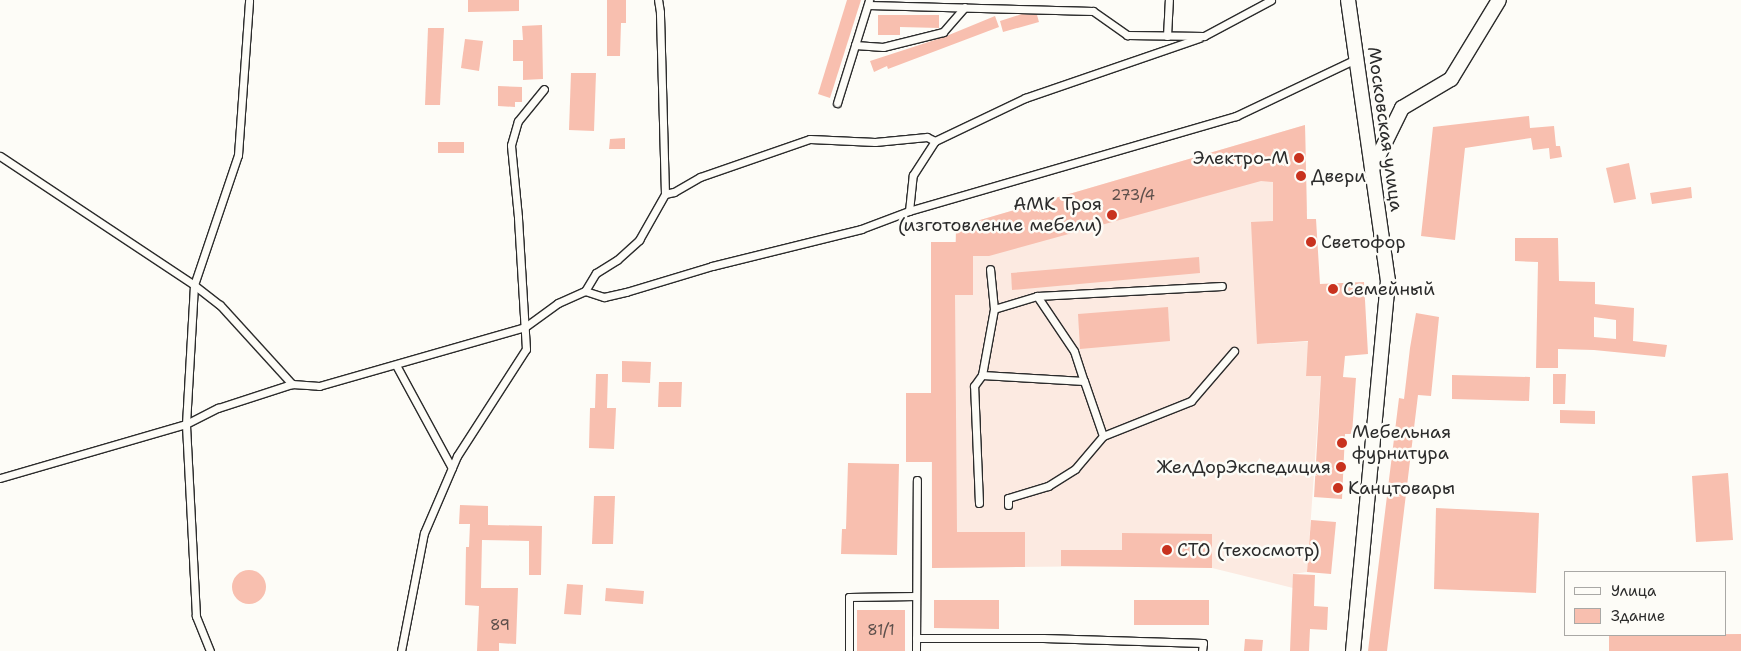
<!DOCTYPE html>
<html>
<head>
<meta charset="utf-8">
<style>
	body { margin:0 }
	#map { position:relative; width:1741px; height:651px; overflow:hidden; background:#fdfcf7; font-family:"Shantell Sans",sans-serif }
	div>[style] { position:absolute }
	.built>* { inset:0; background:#fceae1 }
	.building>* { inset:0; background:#f8bfaf }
	.round { border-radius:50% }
	.roads { filter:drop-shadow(1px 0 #2b2b2b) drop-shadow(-1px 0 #2b2b2b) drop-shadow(0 1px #2b2b2b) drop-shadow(0 -1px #2b2b2b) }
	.lane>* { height:7px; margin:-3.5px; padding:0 3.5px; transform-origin:3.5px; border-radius:3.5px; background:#fdfcf7 }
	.street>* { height:14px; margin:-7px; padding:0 7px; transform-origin:7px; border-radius:7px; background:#fdfcf7 }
	.dots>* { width:14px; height:14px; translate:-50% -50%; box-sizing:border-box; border:2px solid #fdfcf7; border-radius:50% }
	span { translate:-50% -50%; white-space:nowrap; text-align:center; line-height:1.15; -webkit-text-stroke:5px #fdfcf7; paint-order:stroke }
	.number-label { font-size:15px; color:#5e504c }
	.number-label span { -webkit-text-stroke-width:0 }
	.street-label { font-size:18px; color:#2b2b2b }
	.poi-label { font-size:18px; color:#2b2b2b }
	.right { translate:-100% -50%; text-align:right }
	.left { translate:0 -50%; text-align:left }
	.legend { position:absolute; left:1564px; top:571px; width:162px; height:65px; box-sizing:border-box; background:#fdfcf7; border:1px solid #a9a8a5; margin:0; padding:6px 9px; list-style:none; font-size:15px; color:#2b2b2b }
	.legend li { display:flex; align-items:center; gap:10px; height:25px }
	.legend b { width:25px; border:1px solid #a9a8a5 }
</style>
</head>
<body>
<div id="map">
	<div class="built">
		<div style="clip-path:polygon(1305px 125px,1307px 211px,1274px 212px,1275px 221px,1257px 344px,1323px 341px,1307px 358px,1306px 375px,1321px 376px,1307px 572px,1293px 574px,1293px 588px,1212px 568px,1116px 566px,932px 568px,931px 242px,955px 242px,956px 227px)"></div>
	</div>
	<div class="building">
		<div style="clip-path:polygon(468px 0,519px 0,519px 11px,468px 12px)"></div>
		<div style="clip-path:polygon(607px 0,626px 0,626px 23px,621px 23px,620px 56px,607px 56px)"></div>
		<div style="clip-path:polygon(847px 0,861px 0,830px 98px,818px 94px)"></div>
		<div style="clip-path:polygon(1022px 14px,1037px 15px,1039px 22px,1003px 32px,1000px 21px)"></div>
		<div style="clip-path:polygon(878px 15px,939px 15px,939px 28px,900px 27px,900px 35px,878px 35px)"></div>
		<div style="clip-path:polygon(995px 16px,999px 27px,888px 69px,887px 66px,874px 72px,870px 61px,944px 37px)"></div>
		<div style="clip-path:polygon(542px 25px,543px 79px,523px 80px,523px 61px,513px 61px,513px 40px,523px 40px,522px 26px)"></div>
		<div style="clip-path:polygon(428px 28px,444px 28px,440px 105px,425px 105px)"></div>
		<div style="clip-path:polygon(465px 39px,483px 41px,479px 71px,461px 68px)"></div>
		<div style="clip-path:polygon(571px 73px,596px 73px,594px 131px,569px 130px)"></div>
		<div style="clip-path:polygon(498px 86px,522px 87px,522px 102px,515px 102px,515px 107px,498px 106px)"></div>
		<div style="clip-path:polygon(1529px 116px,1530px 128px,1554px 126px,1556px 146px,1560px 146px,1562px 157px,1550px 159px,1549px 148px,1533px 150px,1531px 138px,1465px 148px,1455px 240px,1421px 236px,1433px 127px)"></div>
		<div style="clip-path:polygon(1305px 125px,1307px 219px,1316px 219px,1320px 284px,1364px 282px,1368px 354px,1345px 356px,1343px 377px,1356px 378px,1352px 434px,1345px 434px,1342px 499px,1314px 497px,1321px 376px,1306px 376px,1308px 341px,1257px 344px,1251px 222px,1273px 221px,1273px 182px,1261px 181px,989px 256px,973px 256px,973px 295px,955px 295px,957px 532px,1025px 532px,1025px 567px,932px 568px,932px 462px,906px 462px,906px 393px,931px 393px,931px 242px,956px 242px,956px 227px)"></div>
		<div style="clip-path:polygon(625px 138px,625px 149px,609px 149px,610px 139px)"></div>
		<div style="clip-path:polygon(438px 142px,464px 142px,464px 153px,438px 153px)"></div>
		<div style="clip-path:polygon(1629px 163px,1636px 199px,1614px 203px,1606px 168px)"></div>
		<div style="clip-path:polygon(1691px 187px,1692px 198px,1652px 204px,1650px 193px)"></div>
		<div style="clip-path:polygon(evenodd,1515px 238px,1558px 238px,1559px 281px,1595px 282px,1595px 304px,1634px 308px,1633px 341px,1667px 345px,1665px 357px,1594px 350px,1558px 349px,1558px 368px,1536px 368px,1538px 262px,1515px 261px,1515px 238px,1594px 317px,1616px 320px,1616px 339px,1594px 337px,1594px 317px)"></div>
		<div style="clip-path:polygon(1199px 257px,1200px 273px,1012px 290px,1011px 273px)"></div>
		<div style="clip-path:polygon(1168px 307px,1170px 341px,1080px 349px,1078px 314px)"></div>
		<div style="clip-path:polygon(1416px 313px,1439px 317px,1431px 396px,1418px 395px,1387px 651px,1368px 651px,1399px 398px,1404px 399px,1410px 348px)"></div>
		<div style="clip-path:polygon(622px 361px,651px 362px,650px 383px,622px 382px)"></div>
		<div style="clip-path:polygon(596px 374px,608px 374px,607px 408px,616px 408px,614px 449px,589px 448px,590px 408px,595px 408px)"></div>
		<div style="clip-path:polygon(1553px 374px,1566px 374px,1565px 404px,1553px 404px)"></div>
		<div style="clip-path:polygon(1452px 375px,1530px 377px,1529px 401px,1452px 399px)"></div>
		<div style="clip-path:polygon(659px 382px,682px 382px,681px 407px,658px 407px)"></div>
		<div style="clip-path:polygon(1560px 410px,1595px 411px,1595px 424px,1560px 423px)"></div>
		<div style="clip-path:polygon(848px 463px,899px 464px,897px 555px,841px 554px,842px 529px,846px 529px)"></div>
		<div style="clip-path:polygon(1728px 473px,1733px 540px,1696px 542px,1692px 476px)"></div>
		<div style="clip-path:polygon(594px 496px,615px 496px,613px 544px,592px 544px)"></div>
		<div style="clip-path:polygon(460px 505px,488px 506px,488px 525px,542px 526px,541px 575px,529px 575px,529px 541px,482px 540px,481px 588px,518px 588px,516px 644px,499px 643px,499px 651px,477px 651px,479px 606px,465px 605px,466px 547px,469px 547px,470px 524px,459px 524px)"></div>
		<div style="clip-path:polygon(1436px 508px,1539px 513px,1536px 593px,1434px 589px)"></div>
		<div style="clip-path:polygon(1311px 520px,1336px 522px,1331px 574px,1307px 572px)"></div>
		<div style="clip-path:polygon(1122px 533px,1212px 534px,1212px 568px,1061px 566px,1061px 550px,1122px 550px)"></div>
		<div class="round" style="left:232px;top:570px;width:34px;height:34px"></div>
		<div style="clip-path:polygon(1293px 574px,1315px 575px,1314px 606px,1328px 607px,1327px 630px,1310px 629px,1309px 651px,1290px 651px)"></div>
		<div style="clip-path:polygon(567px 584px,583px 585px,581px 615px,564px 614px)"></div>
		<div style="clip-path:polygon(606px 588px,644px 591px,643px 604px,605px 601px)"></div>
		<div style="clip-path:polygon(934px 600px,999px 600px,999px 629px,934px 628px)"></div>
		<div style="clip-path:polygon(1134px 600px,1209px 600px,1209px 625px,1134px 625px)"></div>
		<div style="clip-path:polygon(857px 610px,905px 610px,905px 651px,857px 651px)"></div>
		<div style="clip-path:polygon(1741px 634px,1741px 651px,1609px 651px,1609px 635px)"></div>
		<div style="clip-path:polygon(1245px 639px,1263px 640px,1262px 651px,1244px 651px)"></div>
	</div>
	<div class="roads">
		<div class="lane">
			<div style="left:868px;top:5px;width:225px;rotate:1.5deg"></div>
			<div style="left:1093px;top:11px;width:42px;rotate:35.2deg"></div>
			<div style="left:1127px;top:35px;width:77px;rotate:0.7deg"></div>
			<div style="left:1204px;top:36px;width:76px;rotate:-28.2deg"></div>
			<div style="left:1167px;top:36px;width:36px;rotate:-87deg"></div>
			<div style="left:855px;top:45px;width:28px;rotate:4deg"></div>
			<div style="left:883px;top:47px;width:62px;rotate:-14deg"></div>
			<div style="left:943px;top:32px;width:33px;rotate:-49deg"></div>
			<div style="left:837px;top:103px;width:108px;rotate:-72.7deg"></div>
			<div style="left:0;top:156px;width:233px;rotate:33.6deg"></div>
			<div style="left:194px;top:285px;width:33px;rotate:38deg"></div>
			<div style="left:220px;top:305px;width:107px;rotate:47.7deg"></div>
			<div style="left:665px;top:194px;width:9px;rotate:-13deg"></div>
			<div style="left:674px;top:192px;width:30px;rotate:-30deg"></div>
			<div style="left:700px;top:177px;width:116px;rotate:-19.1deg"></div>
			<div style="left:810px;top:139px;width:65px;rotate:2.6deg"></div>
			<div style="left:875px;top:142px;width:52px;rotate:-5.5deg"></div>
			<div style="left:927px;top:137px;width:9px;rotate:27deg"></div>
			<div style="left:909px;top:211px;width:36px;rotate:-84deg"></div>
			<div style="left:913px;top:175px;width:40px;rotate:-57.1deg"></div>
			<div style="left:935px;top:141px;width:100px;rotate:-25.5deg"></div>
			<div style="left:1025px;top:98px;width:184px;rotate:-19deg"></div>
			<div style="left:585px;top:291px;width:20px;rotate:18deg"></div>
			<div style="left:604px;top:297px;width:23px;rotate:-13deg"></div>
			<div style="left:626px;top:292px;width:90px;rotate:-16.8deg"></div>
			<div style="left:712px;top:266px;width:154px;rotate:-13.9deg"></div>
			<div style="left:861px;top:229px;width:51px;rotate:-20.6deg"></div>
			<div style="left:909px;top:211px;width:341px;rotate:-16.2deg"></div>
			<div style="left:1236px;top:116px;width:133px;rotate:-25.4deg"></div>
			<div style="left:1037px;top:296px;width:66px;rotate:56.1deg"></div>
			<div style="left:1074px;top:351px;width:32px;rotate:72deg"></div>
			<div style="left:994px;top:309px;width:45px;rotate:-16.8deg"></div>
			<div style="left:1037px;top:296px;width:185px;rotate:-3.1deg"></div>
			<div style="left:396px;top:365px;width:117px;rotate:61.5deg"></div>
			<div style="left:982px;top:375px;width:102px;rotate:3.4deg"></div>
			<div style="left:1084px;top:381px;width:58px;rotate:70.9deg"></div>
			<div style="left:0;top:478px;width:194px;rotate:-16.2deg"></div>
			<div style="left:186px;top:424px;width:36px;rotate:-27deg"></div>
			<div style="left:218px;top:408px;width:78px;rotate:-18deg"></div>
			<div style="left:292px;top:384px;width:27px;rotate:4deg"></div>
			<div style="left:319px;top:386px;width:214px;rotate:-16deg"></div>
			<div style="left:525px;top:327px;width:41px;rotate:-36deg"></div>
			<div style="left:558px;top:303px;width:30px;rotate:-24deg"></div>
			<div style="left:585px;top:291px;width:21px;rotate:-59deg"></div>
			<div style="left:596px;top:273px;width:25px;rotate:-32deg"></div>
			<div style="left:617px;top:260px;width:30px;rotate:-42deg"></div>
			<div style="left:639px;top:240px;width:53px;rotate:-60.5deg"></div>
			<div style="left:665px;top:194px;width:182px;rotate:-91.6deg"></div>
			<div style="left:660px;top:12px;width:12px;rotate:-99deg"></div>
			<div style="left:979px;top:503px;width:117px;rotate:-92.4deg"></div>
			<div style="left:974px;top:386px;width:14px;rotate:-54deg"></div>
			<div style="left:982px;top:375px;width:67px;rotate:-79.7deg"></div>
			<div style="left:994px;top:309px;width:40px;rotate:-95.7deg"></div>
			<div style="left:1008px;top:505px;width:7px;rotate:-90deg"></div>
			<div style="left:1008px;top:498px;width:42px;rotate:-16.7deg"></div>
			<div style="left:1048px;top:486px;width:32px;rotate:-32deg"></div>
			<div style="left:1075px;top:469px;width:43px;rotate:-49.7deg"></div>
			<div style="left:1103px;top:436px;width:95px;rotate:-21.7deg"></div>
			<div style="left:1191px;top:401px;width:66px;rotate:-49.3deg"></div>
			<div style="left:916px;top:638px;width:127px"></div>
			<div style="left:1043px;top:638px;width:160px;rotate:1.8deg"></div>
			<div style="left:1203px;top:643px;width:8px;rotate:97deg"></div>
			<div style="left:210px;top:651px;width:38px;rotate:-112deg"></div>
			<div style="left:196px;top:616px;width:192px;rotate:-93deg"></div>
			<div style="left:186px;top:424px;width:139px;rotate:-86.7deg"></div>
			<div style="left:194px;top:285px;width:137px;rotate:-71.3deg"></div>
			<div style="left:238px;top:155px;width:155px;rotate:-85.9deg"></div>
			<div style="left:401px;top:651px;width:120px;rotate:-79deg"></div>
			<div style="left:424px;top:533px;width:84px;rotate:-66.8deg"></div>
			<div style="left:457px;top:456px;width:127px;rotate:-57.2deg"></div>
			<div style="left:526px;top:349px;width:132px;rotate:-93.5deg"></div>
			<div style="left:518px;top:217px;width:72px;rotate:-95.6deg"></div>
			<div style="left:511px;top:145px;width:25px;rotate:-74deg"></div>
			<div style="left:518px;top:121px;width:41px;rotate:-50.9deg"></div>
			<div style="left:849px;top:651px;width:54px;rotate:-90deg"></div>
			<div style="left:849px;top:597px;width:67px;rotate:-0.9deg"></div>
			<div style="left:916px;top:651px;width:171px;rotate:-89.7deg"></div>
		</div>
		<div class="street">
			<div style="left:1348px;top:0;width:284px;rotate:81.9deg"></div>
			<div style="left:1388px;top:281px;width:372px;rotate:95.4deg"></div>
			<div style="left:1372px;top:169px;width:68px;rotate:-63.8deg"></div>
			<div style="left:1402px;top:108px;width:57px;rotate:-30.6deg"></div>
			<div style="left:1451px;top:79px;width:92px;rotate:-58.7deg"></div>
		</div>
	</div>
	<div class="dots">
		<div style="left:1299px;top:158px;background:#c8321e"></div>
		<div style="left:1301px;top:176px;background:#c8321e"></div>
		<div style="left:1112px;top:215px;background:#c8321e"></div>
		<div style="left:1311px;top:242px;background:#c8321e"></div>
		<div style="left:1333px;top:289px;background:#c8321e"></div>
		<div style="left:1342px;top:443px;background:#c8321e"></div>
		<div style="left:1341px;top:467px;background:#c8321e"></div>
		<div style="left:1338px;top:488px;background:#c8321e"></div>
		<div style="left:1167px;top:550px;background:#c8321e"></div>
	</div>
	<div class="number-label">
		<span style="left:1133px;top:196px">273/4</span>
		<span style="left:500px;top:626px">89</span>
		<span style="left:881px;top:631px">81/1</span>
	</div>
	<div class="street-label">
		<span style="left:1385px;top:129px;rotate:82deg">Московская улица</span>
	</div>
	<div class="poi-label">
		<span class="right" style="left:1289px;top:158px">Электро-М</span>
		<span class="left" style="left:1311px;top:176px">Двери</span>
		<span class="right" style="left:1102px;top:215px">АМК Троя<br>(изготовление мебели)</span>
		<span class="left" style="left:1321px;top:242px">Светофор</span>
		<span class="left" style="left:1343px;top:289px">Семейный</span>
		<span class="left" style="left:1352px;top:443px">Мебельная<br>фурнитура</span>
		<span class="right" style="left:1331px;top:467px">ЖелДорЭкспедиция</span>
		<span class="left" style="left:1348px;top:488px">Канцтовары</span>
		<span class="left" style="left:1177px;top:550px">СТО (техосмотр)</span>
	</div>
	<ul class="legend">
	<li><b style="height:6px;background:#fdfcf7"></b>Улица</li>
	<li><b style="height:14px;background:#f8bfaf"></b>Здание</li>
	</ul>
</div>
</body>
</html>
